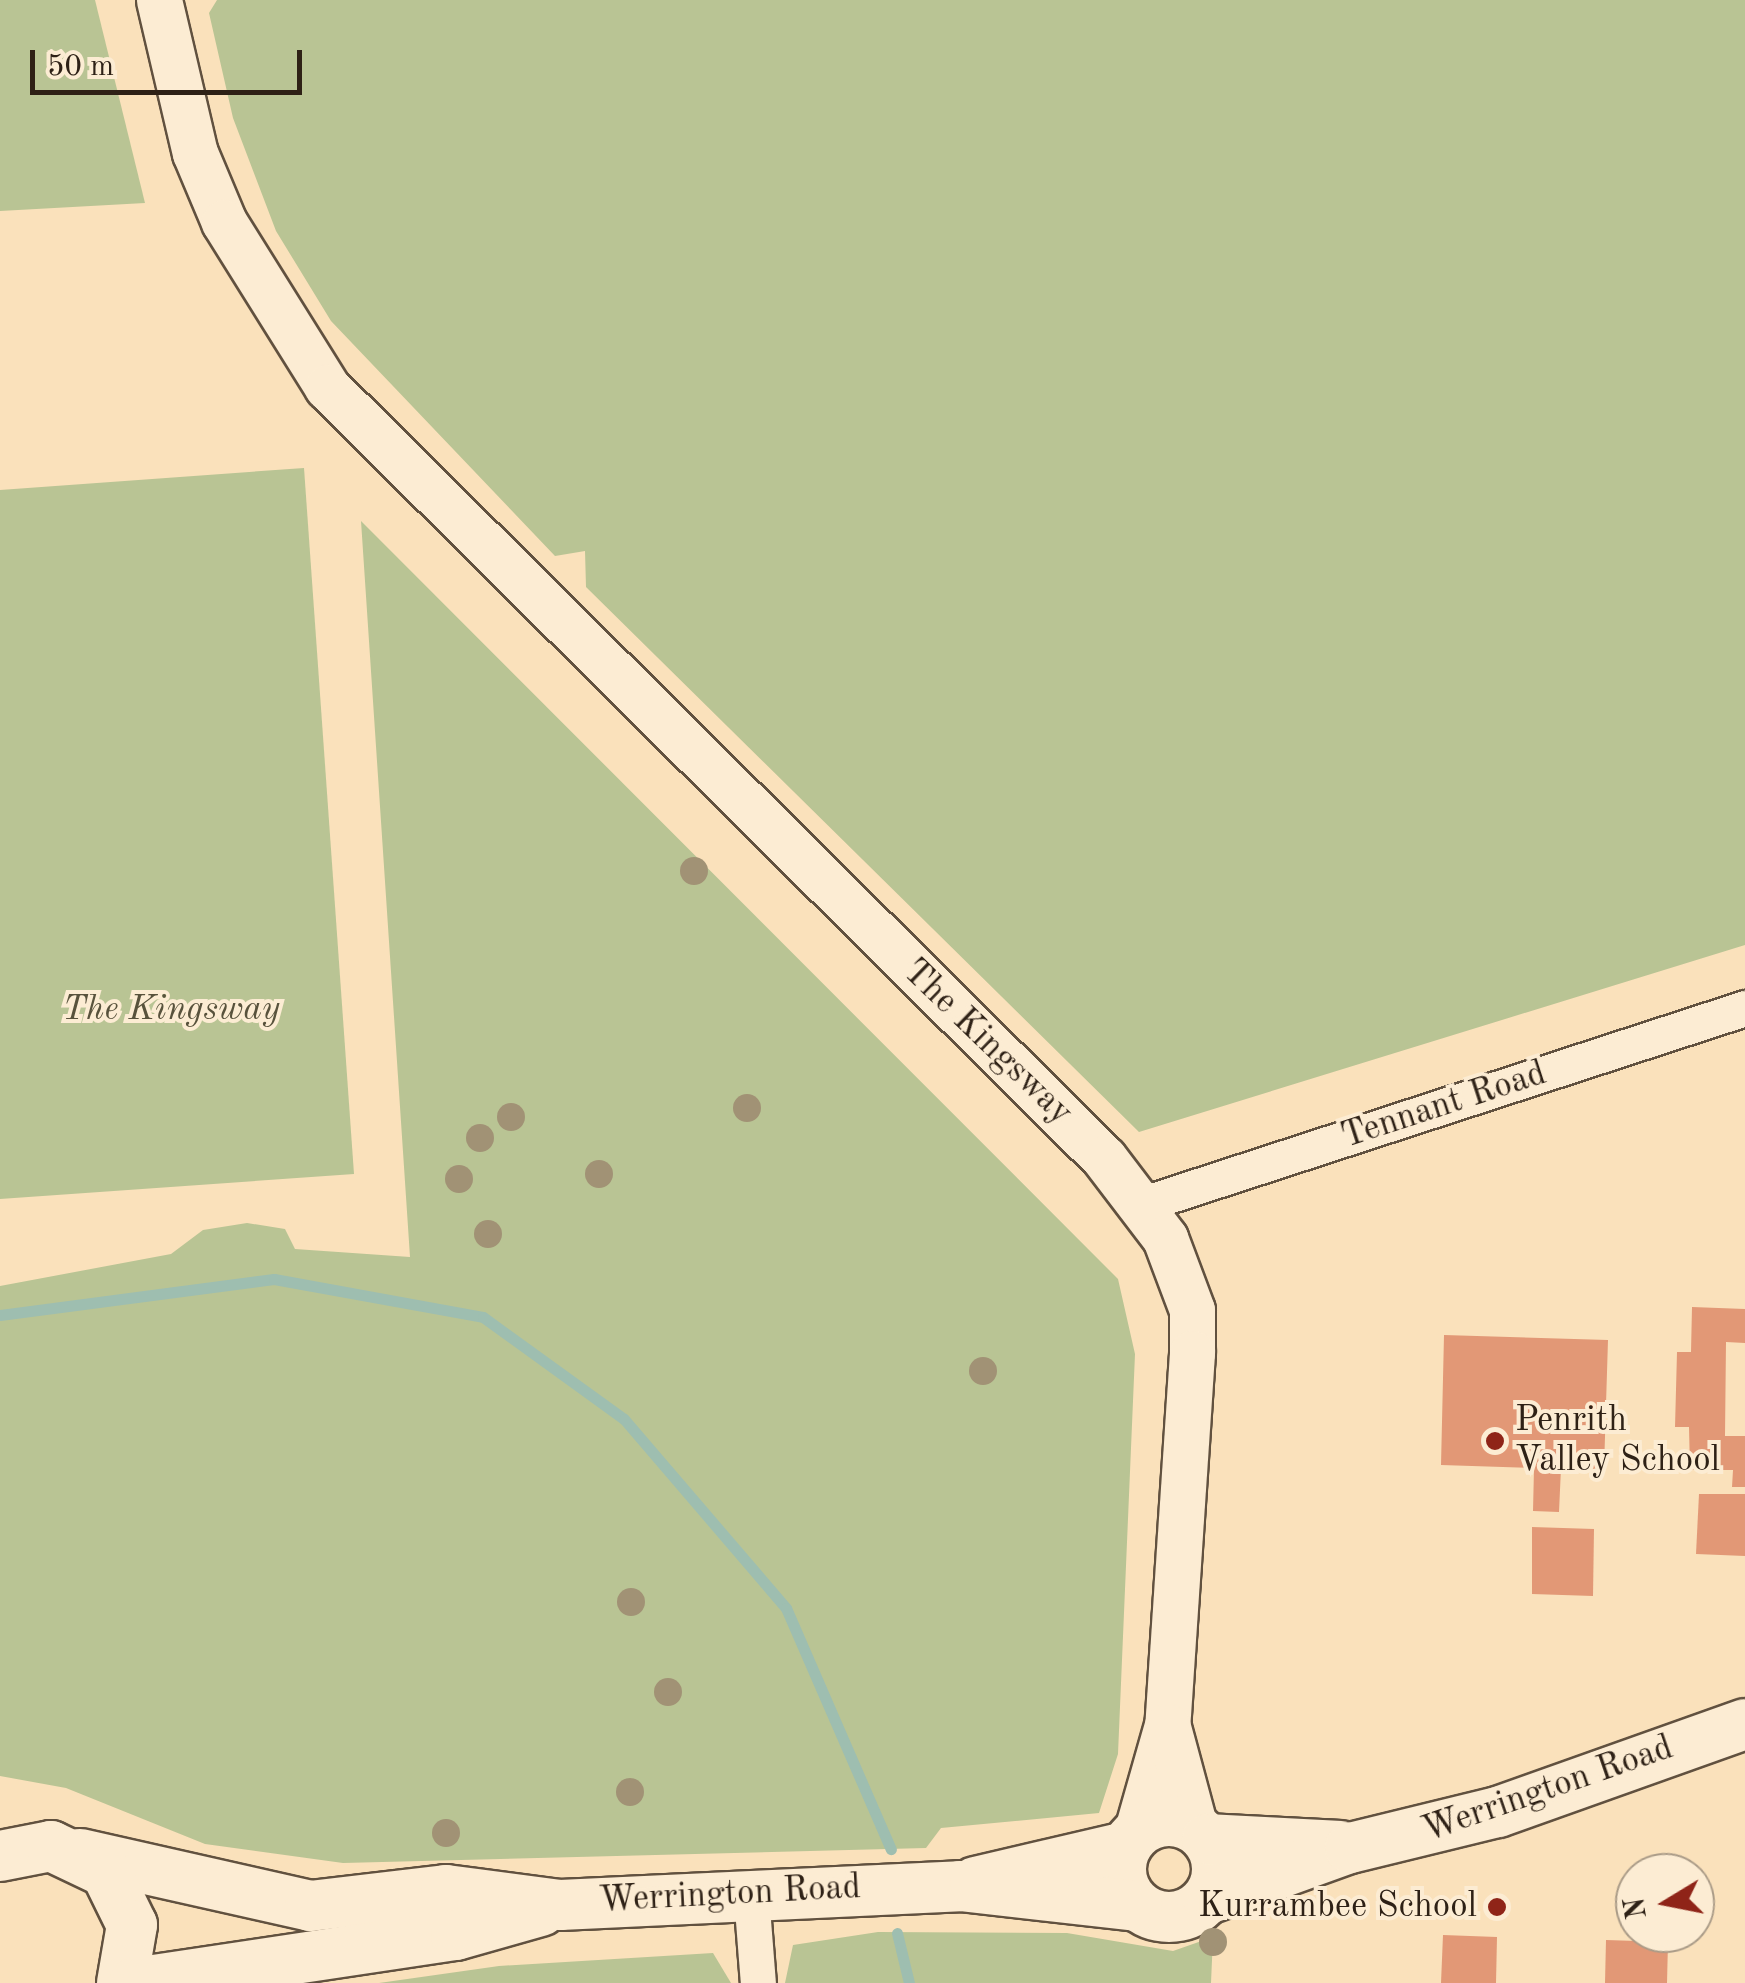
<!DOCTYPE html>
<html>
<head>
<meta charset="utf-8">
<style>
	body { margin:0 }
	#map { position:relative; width:1745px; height:1983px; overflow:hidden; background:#fae1bb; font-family:"Old Standard TT",serif }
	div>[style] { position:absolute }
	.green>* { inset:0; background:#b9c494 }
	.stream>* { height:11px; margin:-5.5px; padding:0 5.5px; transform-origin:5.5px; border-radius:5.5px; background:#9ebeb0 }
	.building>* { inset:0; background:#e29876 }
	.roads { filter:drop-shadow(2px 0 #61513f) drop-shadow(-2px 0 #61513f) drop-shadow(0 2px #61513f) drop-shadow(0 -2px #61513f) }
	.minor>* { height:35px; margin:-17.5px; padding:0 17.5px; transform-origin:17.5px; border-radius:17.5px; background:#fcecd3 }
	.tertiary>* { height:45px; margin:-22.5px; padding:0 22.5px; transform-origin:22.5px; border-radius:22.5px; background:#fcecd3 }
	.secondary>* { height:50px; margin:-25px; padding:0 25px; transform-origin:25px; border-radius:25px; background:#fcecd3 }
	.secondary>.ring { margin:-25px; padding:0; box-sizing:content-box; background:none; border:50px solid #fcecd3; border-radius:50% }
	.trees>* { width:28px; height:28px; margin:-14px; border-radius:50%; background:#a19275 }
	.dots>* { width:28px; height:28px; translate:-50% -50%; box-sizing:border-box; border:5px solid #fcecd3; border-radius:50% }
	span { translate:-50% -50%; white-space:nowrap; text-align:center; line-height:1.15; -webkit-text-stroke:8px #fcecd3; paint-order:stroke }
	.park-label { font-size:35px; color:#58523c; font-style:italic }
	.street-label { font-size:35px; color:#2e2116 }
	.poi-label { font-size:35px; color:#2e2116 }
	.left { translate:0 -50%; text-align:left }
	.right { translate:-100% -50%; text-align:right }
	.north { position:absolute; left:1615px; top:1853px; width:100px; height:100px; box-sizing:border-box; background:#fcecd3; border:2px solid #aa9b87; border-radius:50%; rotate:260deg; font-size:28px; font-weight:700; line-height:40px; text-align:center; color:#2e2116 }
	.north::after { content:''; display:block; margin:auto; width:35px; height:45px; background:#8f2418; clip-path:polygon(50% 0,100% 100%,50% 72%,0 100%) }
	.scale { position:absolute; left:30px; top:50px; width:272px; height:45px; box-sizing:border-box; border:5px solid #2e2116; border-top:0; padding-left:12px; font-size:30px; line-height:35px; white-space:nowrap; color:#2e2116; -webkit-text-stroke:8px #fcecd3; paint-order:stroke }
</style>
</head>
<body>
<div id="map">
	<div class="green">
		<div style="clip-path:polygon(0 0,95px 0,145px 203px,0 211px)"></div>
		<div style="clip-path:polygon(217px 0,1745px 0,1745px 945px,1139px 1132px,586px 587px,585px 551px,555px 556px,331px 321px,276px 231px,233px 118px,209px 13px)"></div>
		<div style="clip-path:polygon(304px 468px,354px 1174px,0 1199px,0 490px)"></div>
		<div style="clip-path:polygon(361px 521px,1118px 1279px,1135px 1354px,1118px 1754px,1099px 1813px,941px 1828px,926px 1848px,343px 1863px,205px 1844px,66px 1788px,0 1776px,0 1286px,171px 1254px,203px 1230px,247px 1223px,285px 1229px,295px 1249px,410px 1257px)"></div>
		<div style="clip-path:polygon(878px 1932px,1067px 1933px,1173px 1951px,1213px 1937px,1211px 1983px,785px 1983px,793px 1945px)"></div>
		<div style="clip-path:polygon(713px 1953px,731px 1983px,379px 1983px,499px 1966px)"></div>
	</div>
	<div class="stream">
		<div style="left:0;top:1315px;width:276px;rotate:-7.5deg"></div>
		<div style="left:274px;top:1279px;width:212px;rotate:10.3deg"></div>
		<div style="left:483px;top:1317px;width:174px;rotate:35.9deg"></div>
		<div style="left:624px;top:1419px;width:249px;rotate:49.4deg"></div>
		<div style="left:786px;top:1608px;width:263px;rotate:66.5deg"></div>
		<div style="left:897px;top:1933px;width:51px;rotate:76.5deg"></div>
	</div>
	<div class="building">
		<div style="clip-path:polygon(1692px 1307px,1745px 1309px,1745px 1343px,1726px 1342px,1725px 1436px,1745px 1436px,1745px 1487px,1732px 1487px,1733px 1470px,1690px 1470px,1689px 1427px,1675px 1427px,1677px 1352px,1691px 1352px)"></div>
		<div style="clip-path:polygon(1444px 1335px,1608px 1340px,1604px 1469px,1561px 1468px,1559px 1512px,1533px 1511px,1534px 1468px,1441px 1465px)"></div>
		<div style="clip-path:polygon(1699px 1494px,1745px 1494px,1745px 1556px,1696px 1554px)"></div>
		<div style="clip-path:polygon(1532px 1527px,1594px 1529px,1593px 1596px,1532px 1594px)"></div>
		<div style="clip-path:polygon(1443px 1935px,1497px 1937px,1496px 1983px,1441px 1983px)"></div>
		<div style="clip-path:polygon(1606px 1940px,1668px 1942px,1667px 1983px,1605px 1983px)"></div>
	</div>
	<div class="roads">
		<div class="minor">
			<div style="left:1143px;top:1204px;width:633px;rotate:-18.03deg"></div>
			<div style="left:751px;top:1895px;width:88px;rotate:85.5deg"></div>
		</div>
		<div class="tertiary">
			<div style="left:159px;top:0;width:157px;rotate:76.8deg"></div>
			<div style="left:195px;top:153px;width:75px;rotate:67.2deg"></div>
			<div style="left:224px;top:222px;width:195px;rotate:58deg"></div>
			<div style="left:327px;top:387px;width:1095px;rotate:44.78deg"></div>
			<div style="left:1104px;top:1158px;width:101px;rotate:52.7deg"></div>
			<div style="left:1165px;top:1238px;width:77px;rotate:69.4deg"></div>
			<div style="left:1192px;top:1310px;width:43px;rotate:90deg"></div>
			<div style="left:1192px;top:1353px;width:373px;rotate:93.8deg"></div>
			<div style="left:1167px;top:1725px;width:113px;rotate:105.9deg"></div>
			<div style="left:1168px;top:1727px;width:105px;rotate:75deg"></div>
		</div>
		<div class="secondary">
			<div class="ring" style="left:1121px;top:1821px;width:46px;height:46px"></div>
			<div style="left:1207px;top:1839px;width:133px;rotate:3deg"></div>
			<div style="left:80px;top:1854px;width:236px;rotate:12.7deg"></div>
			<div style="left:310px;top:1906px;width:137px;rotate:-6.7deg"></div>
			<div style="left:446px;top:1890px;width:115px;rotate:7.5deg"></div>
			<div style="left:560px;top:1905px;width:400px;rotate:-2.7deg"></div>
			<div style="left:960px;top:1886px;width:178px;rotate:6.4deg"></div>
			<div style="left:0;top:1856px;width:52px;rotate:-11.1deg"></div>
			<div style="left:51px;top:1846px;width:61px;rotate:25.3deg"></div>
			<div style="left:106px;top:1872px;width:59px;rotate:63.9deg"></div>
			<div style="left:132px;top:1925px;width:59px;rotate:99.8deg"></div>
			<div style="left:975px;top:1882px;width:155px;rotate:-13.1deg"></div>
			<div style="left:1208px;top:1899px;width:151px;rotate:-19.8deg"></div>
			<div style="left:1350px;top:1848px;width:152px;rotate:-13.7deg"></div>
			<div style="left:1498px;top:1812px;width:262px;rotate:-19.6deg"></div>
			<div style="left:134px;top:1983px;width:326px;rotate:-8.5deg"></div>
			<div style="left:456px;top:1935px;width:88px;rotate:-15.8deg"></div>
		</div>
	</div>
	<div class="trees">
		<div style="left:694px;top:871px"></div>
		<div style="left:747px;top:1108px"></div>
		<div style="left:511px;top:1117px"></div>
		<div style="left:480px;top:1138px"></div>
		<div style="left:599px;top:1174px"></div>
		<div style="left:459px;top:1179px"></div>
		<div style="left:488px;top:1234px"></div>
		<div style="left:983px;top:1371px"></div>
		<div style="left:631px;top:1602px"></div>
		<div style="left:668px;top:1692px"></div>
		<div style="left:630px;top:1792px"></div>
		<div style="left:446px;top:1833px"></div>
		<div style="left:1213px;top:1942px"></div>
	</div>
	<div class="dots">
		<div style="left:1495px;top:1441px;background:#8f2418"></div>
		<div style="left:1497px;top:1907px;background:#8f2418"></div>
	</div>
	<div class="park-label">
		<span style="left:171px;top:1010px">The Kingsway</span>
	</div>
	<div class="street-label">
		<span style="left:987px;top:1043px;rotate:44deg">The Kingsway</span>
		<span style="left:1444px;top:1106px;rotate:-18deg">Tennant Road</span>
		<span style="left:1548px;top:1790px;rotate:-19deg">Werrington Road</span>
		<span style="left:730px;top:1895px;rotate:-3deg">Werrington Road</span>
	</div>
	<div class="poi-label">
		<span class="left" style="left:1515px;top:1441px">Penrith<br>Valley School</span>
		<span class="right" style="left:1477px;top:1907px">Kurrambee School</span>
	</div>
	<div class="north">N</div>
	<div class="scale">50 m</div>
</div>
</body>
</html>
